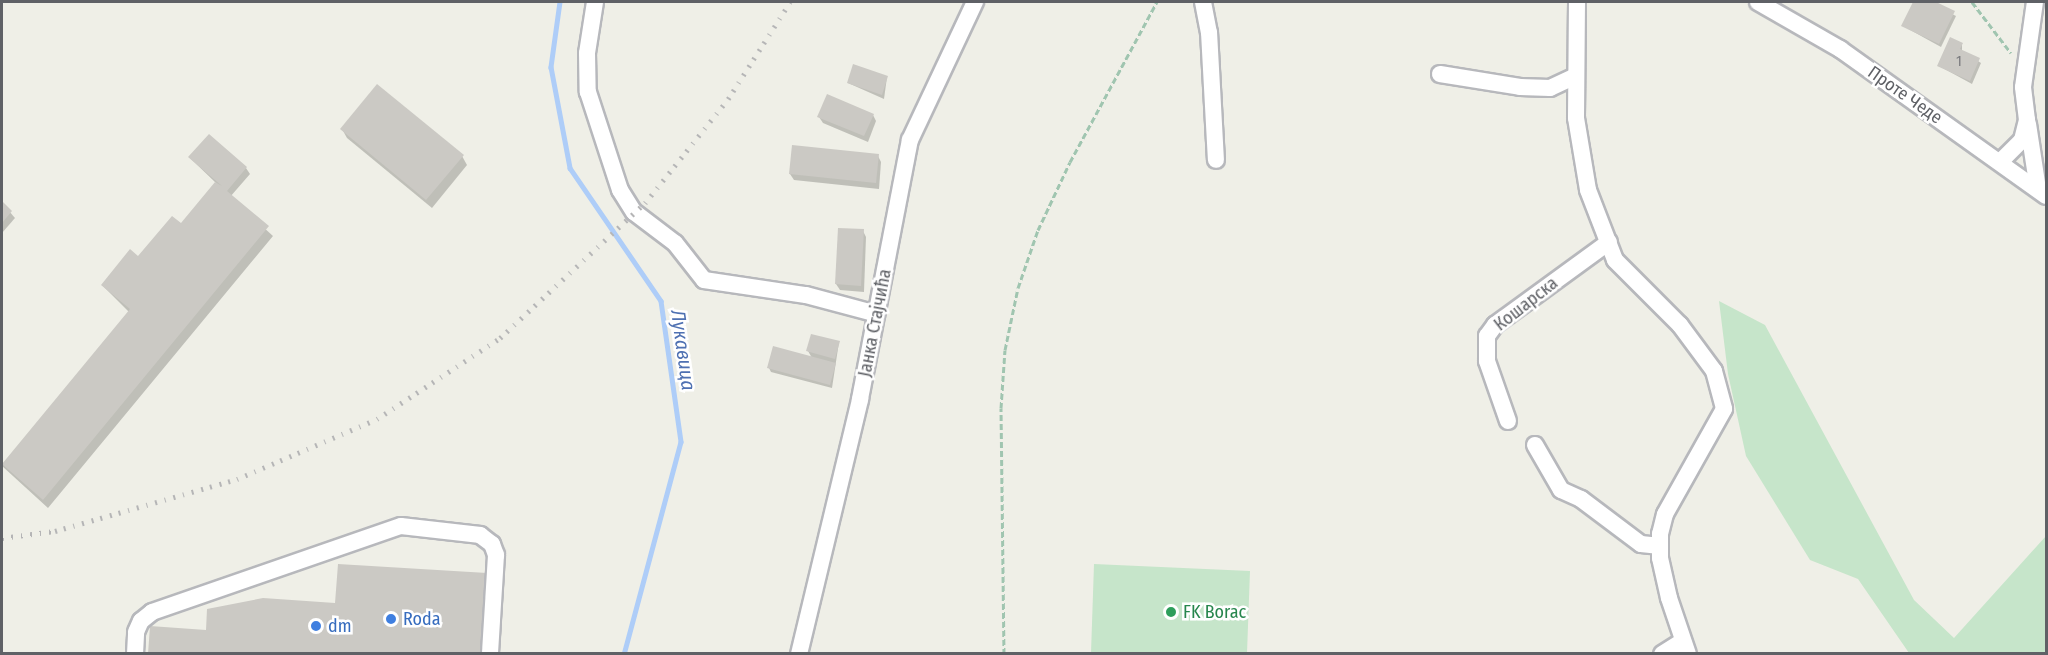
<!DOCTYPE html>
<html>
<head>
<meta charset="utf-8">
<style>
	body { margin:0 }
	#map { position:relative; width:2048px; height:655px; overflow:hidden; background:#efefe7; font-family:"Fira Sans Condensed",sans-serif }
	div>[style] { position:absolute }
	.green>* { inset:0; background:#c6e5ca }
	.shadow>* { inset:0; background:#0003 }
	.stream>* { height:4.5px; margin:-2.25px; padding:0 2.25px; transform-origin:2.25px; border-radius:2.25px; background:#aecdf8 }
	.building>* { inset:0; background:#cbc9c4 }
	.path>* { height:3px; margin-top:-1.5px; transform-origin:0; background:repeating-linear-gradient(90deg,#a0c5b0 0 6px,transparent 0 9px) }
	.roads { filter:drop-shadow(2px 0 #b7b8bc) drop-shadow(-2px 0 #b7b8bc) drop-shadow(0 2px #b7b8bc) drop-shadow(0 -2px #b7b8bc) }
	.minor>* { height:16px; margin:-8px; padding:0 8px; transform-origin:8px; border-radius:8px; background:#fff }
	.rail>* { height:4.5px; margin-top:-2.25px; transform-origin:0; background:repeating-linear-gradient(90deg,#b5b5b6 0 1.5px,transparent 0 9.5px) }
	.dots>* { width:16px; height:16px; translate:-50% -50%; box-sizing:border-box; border:3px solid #fff; border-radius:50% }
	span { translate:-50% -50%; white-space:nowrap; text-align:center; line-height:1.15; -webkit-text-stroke:5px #fff; paint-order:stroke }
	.number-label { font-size:15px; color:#7a7b7e }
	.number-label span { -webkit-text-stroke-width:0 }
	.street-label { font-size:18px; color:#5f6166 }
	.leisure-label { font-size:18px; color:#27864d }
	.left { translate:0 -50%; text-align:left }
	.shop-label { font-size:18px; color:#366cbe }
	.water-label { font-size:20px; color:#4f71b2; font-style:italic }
	.frame { position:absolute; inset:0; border:3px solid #5f6166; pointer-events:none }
</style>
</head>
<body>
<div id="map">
	<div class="green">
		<div style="clip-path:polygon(1719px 301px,1765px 325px,1914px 600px,1954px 638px,2046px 536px,2046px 653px,1909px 653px,1858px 579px,1810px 560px,1746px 456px,1728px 374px)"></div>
		<div style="clip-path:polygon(1094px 564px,1250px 571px,1247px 653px,1091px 653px)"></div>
	</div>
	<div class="shadow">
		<div style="clip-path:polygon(1915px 2px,1927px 2px,1956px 16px,1941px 47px,1903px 26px)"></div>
		<div style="clip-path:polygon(1962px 44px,1962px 51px,1981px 63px,1972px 84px,1939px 66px)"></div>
		<div style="clip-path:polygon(887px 77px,884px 99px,848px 83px)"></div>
		<div style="clip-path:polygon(873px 115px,876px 121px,868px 142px,823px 123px,819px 117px)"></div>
		<div style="clip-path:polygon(342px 129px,462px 156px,467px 165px,432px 208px,347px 138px)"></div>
		<div style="clip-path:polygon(878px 156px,881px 162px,879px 189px,794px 180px,790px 174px)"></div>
		<div style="clip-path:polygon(190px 158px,246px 168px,250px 174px,230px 197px,273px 236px,48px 508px,2px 466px,129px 312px,103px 286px,181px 225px,216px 183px)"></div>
		<div style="clip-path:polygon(2px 203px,15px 218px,2px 233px)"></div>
		<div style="clip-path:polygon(863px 231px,866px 237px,864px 292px,840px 290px,836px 284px)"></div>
		<div style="clip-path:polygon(839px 342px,832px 388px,771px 372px,769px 368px,812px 358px,808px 351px)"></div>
	</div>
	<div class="stream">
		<div style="left:560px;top:2px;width:66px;rotate:97.9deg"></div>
		<div style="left:551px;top:67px;width:103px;rotate:79.3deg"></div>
		<div style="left:570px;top:168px;width:161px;rotate:55.6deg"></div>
		<div style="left:661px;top:301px;width:142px;rotate:81.9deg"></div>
		<div style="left:681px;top:442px;width:220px;rotate:105deg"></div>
	</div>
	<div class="building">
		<div style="clip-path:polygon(1913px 2px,1936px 2px,1955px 11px,1939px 44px,1901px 26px)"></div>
		<div style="clip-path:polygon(1950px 37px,1963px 43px,1960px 49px,1980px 58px,1970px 81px,1937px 66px)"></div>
		<div style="clip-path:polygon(853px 64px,888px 76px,882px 95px,847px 83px)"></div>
		<div style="clip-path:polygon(377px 84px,464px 155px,426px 200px,340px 129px)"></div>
		<div style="clip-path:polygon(827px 94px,874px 114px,864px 136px,817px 117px)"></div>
		<div style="clip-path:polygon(209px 134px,247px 167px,227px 191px,269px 226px,43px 500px,2px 464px,130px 309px,101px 285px,130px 249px,138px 256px,172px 216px,181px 223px,215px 182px,222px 186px,188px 157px)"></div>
		<div style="clip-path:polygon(792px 145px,879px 154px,876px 183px,789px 174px)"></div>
		<div style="clip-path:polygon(2px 201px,12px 211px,2px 223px)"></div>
		<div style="clip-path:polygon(838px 228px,864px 229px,861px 286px,835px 284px)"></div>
		<div style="clip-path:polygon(811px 334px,840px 341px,835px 359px,806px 351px)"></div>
		<div style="clip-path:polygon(773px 346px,836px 363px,830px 385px,767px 368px)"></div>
		<div style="clip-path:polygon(338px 564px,487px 573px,482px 654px,148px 654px,150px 626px,206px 630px,207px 609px,263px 598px,335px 603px)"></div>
	</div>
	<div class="path">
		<div style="left:1972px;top:2px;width:64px;rotate:52.6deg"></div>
		<div style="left:1004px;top:654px;width:246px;rotate:-90.7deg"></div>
		<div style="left:1001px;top:408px;width:58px;rotate:-86.1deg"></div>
		<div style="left:1005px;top:350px;width:63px;rotate:-78.2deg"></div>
		<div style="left:1018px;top:288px;width:61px;rotate:-71deg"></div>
		<div style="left:1038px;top:230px;width:75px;rotate:-64.8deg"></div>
		<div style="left:1070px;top:162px;width:182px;rotate:-61.5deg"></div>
	</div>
	<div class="roads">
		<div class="minor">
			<div style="left:595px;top:2px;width:52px;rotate:98.9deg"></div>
			<div style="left:587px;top:53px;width:39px;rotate:89deg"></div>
			<div style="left:588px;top:92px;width:103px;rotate:71.9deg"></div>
			<div style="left:620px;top:190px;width:26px;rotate:58deg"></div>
			<div style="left:634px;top:212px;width:51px;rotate:37.1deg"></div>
			<div style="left:675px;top:243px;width:47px;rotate:51.9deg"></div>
			<div style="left:704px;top:280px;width:103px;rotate:8.4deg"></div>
			<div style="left:806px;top:295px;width:73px;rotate:15deg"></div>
			<div style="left:1203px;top:2px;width:31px;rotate:79deg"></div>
			<div style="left:1209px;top:32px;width:128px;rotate:86.9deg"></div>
			<div style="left:1577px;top:2px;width:116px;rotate:90.5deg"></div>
			<div style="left:1576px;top:118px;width:73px;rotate:80.5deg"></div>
			<div style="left:1588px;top:190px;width:75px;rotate:68.9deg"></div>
			<div style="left:1615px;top:260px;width:92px;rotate:45deg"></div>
			<div style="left:1680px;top:325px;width:57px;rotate:53.5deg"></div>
			<div style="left:1714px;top:371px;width:39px;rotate:75deg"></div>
			<div style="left:1724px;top:409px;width:120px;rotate:119.3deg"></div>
			<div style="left:1665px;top:514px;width:21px;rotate:104deg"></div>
			<div style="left:1660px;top:534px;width:24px;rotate:90deg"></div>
			<div style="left:1660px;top:558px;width:41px;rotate:77.3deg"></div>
			<div style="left:1669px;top:598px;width:59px;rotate:71.3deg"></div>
			<div style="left:1758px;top:2px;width:95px;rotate:29.8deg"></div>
			<div style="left:1840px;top:49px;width:253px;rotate:35.5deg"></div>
			<div style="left:1440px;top:74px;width:81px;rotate:9.2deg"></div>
			<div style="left:1520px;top:87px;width:30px;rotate:2deg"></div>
			<div style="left:1550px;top:88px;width:26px;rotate:-25deg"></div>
			<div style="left:2028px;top:124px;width:66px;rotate:81.3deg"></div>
			<div style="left:2000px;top:162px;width:31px;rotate:-45deg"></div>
			<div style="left:2022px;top:140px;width:21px;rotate:-76deg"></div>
			<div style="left:2027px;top:120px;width:33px;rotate:-97deg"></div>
			<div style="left:2023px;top:87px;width:86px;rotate:-82deg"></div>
			<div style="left:1508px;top:421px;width:64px;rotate:-109.3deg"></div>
			<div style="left:1487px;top:361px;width:25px;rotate:-90deg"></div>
			<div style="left:1487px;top:336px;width:14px;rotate:-54deg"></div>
			<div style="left:1495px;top:325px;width:141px;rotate:-36.1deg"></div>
			<div style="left:1535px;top:445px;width:52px;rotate:60deg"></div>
			<div style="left:1561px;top:490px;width:22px;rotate:24deg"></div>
			<div style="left:1581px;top:499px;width:75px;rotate:36.9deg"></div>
			<div style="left:1641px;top:544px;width:19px;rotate:6deg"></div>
			<div style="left:135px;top:654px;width:22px;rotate:-87deg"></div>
			<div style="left:136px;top:632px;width:12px;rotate:-66deg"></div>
			<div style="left:141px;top:621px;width:14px;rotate:-39deg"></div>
			<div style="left:152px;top:612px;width:263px;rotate:-19.1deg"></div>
			<div style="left:401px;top:526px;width:80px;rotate:6.5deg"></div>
			<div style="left:480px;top:535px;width:15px;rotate:37deg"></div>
			<div style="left:492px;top:544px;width:12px;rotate:70deg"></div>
			<div style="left:496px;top:555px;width:99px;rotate:93.5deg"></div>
			<div style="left:799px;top:654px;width:262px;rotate:-76.5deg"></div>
			<div style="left:860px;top:399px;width:264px;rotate:-79.1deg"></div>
			<div style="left:910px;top:140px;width:153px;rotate:-64.8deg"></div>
			<div style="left:1662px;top:654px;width:22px;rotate:-32deg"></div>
		</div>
	</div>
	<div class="rail">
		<div style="left:2px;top:538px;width:53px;rotate:-7.5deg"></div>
		<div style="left:55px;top:531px;width:189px;rotate:-15.9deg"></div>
		<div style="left:237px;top:479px;width:152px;rotate:-23.2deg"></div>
		<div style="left:377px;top:419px;width:147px;rotate:-33.4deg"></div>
		<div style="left:500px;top:338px;width:198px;rotate:-43deg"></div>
		<div style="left:645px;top:203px;width:133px;rotate:-51.4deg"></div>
		<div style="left:728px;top:99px;width:115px;rotate:-57.4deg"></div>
	</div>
	<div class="dots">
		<div style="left:1171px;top:612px;background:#2e9e5b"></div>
		<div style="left:391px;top:619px;background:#3f7fe0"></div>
		<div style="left:316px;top:626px;background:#3f7fe0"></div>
	</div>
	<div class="number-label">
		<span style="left:1959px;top:62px">1</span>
	</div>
	<div class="street-label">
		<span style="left:1905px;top:95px;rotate:35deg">Проте Чеде</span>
		<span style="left:1526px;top:304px;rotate:-38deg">Кошарска</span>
		<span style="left:875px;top:323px;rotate:-79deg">Јанка Стајчића</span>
	</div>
	<div class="leisure-label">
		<span class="left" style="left:1183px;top:612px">FK Borac</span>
	</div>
	<div class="shop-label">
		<span class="left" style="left:403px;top:619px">Roda</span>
		<span class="left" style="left:328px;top:626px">dm</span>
	</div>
	<div class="water-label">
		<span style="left:683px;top:350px;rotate:82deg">Лукавица</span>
	</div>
	<div class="frame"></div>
</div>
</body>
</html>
